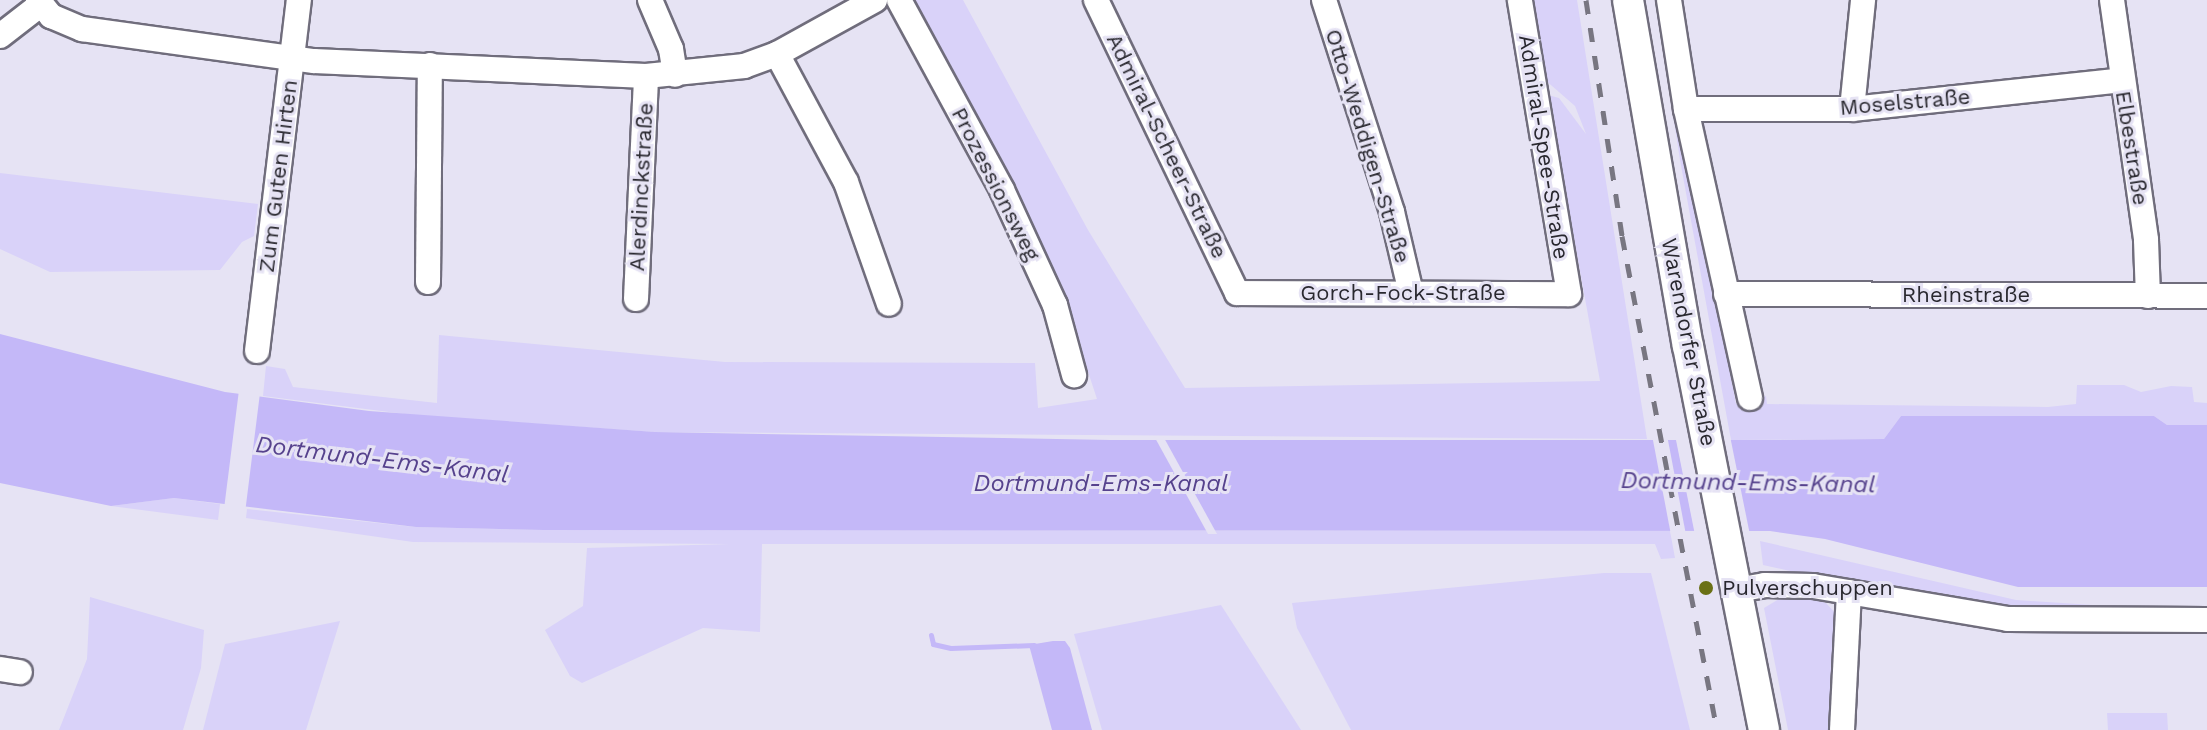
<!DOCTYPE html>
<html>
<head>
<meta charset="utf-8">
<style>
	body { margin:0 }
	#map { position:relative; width:2207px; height:730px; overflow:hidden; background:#e6e3f4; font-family:"Work Sans",sans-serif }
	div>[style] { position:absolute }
	.green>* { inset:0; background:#d9d2f9 }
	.water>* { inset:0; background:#c4b8f8 }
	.pier>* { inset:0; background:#e6e3f4 }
	.stream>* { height:5px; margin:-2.5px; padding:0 2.5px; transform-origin:2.5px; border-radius:2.5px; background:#c4b8f8 }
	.roads { filter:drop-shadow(2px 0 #706d7c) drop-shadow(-2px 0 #706d7c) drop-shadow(0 2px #706d7c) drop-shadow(0 -2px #706d7c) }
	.minor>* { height:24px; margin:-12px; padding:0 12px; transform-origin:12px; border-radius:12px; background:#fff }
	.major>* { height:30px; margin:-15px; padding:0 15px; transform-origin:15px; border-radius:15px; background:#fff }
	.rail>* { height:5px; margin-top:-2.5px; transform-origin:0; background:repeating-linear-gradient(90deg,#787681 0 14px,transparent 0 28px) }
	.dots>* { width:22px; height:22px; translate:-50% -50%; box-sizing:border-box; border:4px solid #e6e3f4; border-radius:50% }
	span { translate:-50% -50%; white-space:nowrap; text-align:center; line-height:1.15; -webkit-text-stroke:6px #e6e3f4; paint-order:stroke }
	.street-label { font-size:22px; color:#29282f }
	.poi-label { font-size:22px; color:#29282f }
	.left { translate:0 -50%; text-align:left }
	.water-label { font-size:24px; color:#56428d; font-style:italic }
</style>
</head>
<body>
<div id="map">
	<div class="green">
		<div style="clip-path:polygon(908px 0,963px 0,1088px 230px,1185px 388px,1600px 381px,1548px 95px,1559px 98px,1586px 134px,1575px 106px,1544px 79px,1529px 0,1577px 0,1647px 439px,655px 432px,413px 415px,263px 396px,266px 366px,285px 369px,293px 387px,437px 403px,439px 335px,725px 362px,1035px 363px,1038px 408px,1097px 399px,1068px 311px)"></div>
		<div style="clip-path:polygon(1664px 16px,1736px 404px,1766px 396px,1767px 404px,2048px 407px,2076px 404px,2077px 385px,2124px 385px,2141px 392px,2171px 386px,2192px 387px,2194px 402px,2207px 403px,2207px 425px,2167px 425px,2154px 416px,1901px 416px,1884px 439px,1731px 440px,1680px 160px,1658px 17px)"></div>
		<div style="clip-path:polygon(0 173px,258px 204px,254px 236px,242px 242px,220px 270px,50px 272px,0 249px)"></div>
		<div style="clip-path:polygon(174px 498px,220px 504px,218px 520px,111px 506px)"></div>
		<div style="clip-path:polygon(247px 509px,415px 527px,544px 530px,1670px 531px,1675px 558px,1661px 559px,1655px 544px,762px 544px,760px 632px,703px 628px,582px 683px,570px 676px,545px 630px,583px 606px,587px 548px,730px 544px,413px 542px,246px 518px)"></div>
		<div style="clip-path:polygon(1760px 541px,2016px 600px,2092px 605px,2093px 611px,2008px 614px,1853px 585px,1763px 565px)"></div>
		<div style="clip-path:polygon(1604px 573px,1651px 573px,1690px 730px,1351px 730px,1297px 628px,1292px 603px)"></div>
		<div style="clip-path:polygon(1805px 595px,1826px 603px,1837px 615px,1836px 730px,1788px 730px,1764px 608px,1779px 599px)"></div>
		<div style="clip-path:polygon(90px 597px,204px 630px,201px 668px,183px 730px,59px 730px,87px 659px)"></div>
		<div style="clip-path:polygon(1221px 605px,1301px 730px,1102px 730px,1074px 634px)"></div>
		<div style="clip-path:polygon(340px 621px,306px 730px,203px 730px,225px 644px)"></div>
		<div style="clip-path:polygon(2107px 713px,2167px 713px,2168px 730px,2108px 730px)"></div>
	</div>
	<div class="water">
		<div style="clip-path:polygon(0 334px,225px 392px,369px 411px,655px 432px,1111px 440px,1771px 440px,1884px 439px,1901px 416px,2154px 416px,2167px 425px,2207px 425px,2207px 587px,2018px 587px,1825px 539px,1770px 531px,544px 530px,416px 527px,174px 498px,111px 506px,0 483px)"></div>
		<div style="clip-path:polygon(1053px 641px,1065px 641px,1070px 648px,1092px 730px,1052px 730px,1029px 645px)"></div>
	</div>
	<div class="pier">
		<div style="clip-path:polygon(239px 390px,260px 393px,245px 513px,224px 509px)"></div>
		<div style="clip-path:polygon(1652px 435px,1667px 435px,1686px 535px,1671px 535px)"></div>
		<div style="clip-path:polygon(1675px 435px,1730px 436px,1750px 535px,1695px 535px)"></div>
		<div style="clip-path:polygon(1154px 436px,1163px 436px,1217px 534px,1208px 534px)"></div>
	</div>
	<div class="stream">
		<div style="left:931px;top:635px;width:9px;rotate:77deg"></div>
		<div style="left:933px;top:644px;width:18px;rotate:13deg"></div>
		<div style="left:951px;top:648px;width:83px;rotate:-2.1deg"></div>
	</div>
	<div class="roads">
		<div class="minor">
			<div style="left:38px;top:0;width:21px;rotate:51deg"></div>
			<div style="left:51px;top:16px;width:34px;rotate:23deg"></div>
			<div style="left:82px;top:29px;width:234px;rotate:7.9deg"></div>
			<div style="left:314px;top:61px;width:332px;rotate:2.6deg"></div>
			<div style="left:646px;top:76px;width:99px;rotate:-5.8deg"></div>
			<div style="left:744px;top:66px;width:35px;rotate:-20deg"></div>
			<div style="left:777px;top:54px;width:112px;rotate:-28.9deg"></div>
			<div style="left:650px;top:0;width:53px;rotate:66.8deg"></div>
			<div style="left:671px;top:49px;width:26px;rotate:81deg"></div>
			<div style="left:899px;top:0;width:216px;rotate:61.5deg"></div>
			<div style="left:1002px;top:190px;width:127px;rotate:65.3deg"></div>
			<div style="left:1055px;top:305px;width:73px;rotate:74.8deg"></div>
			<div style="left:1096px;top:0;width:325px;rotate:64.3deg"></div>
			<div style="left:1237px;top:293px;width:332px;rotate:0.2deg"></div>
			<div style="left:1569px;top:294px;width:298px;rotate:-99.5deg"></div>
			<div style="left:1324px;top:0;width:223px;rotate:72.2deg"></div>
			<div style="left:1392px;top:212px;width:83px;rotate:76.8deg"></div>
			<div style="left:1669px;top:0;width:110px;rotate:81.1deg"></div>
			<div style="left:1686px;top:109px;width:296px;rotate:77.5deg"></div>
			<div style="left:2112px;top:0;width:242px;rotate:81.9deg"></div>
			<div style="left:2146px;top:240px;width:56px;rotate:88deg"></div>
			<div style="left:0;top:36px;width:51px;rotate:-37.8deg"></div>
			<div style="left:777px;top:54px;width:145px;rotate:61.7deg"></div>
			<div style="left:846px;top:182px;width:129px;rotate:70.6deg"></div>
			<div style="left:1686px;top:109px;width:166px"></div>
			<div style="left:1852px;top:109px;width:272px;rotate:-6.1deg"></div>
			<div style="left:1852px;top:109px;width:110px;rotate:-84.2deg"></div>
			<div style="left:428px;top:282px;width:217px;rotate:-89.5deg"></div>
			<div style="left:1726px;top:294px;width:481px;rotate:0.2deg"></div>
			<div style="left:636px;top:299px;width:223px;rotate:-87.4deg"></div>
			<div style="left:257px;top:351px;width:354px;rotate:-83.2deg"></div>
			<div style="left:1737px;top:590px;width:28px;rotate:-10deg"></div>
			<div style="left:1765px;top:585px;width:48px;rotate:1.2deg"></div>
			<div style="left:1813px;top:586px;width:198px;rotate:9.6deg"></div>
			<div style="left:2008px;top:619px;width:199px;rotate:0.3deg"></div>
			<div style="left:0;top:669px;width:20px;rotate:9deg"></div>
			<div style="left:1842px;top:730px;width:138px;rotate:-87.1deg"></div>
		</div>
		<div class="major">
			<div style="left:1628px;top:0;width:351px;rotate:80.2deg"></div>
			<div style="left:1688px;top:346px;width:391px;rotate:78.8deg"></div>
		</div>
	</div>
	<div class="rail">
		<div style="left:1586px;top:0;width:239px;rotate:81.3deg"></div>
		<div style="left:1622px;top:236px;width:503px;rotate:79.11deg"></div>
	</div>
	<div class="dots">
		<div style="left:1706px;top:588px;background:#6a7015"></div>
	</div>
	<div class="street-label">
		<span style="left:1905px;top:102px;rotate:-5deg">Moselstraße</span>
		<span style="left:1167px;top:146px;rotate:64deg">Admiral-Scheer-Straße</span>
		<span style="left:1368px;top:146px;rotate:73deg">Otto-Weddigen-Straße</span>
		<span style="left:1544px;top:147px;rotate:81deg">Admiral-Spee-Straße</span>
		<span style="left:2132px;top:148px;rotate:81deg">Elbestraße</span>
		<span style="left:278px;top:176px;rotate:-83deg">Zum Guten Hirten</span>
		<span style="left:996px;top:184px;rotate:63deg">Prozessionsweg</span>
		<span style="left:641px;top:187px;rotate:-87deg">Alerdinckstraße</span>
		<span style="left:1403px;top:293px">Gorch-Fock-Straße</span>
		<span style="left:1966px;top:295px">Rheinstraße</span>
		<span style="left:1689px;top:342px;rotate:79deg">Warendorfer Straße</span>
	</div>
	<div class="poi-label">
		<span class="left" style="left:1722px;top:588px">Pulverschuppen</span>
	</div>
	<div class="water-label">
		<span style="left:382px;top:460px;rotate:7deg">Dortmund-Ems-Kanal</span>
		<span style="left:1748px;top:483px;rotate:1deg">Dortmund-Ems-Kanal</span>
		<span style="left:1101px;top:484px">Dortmund-Ems-Kanal</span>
	</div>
</div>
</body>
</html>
